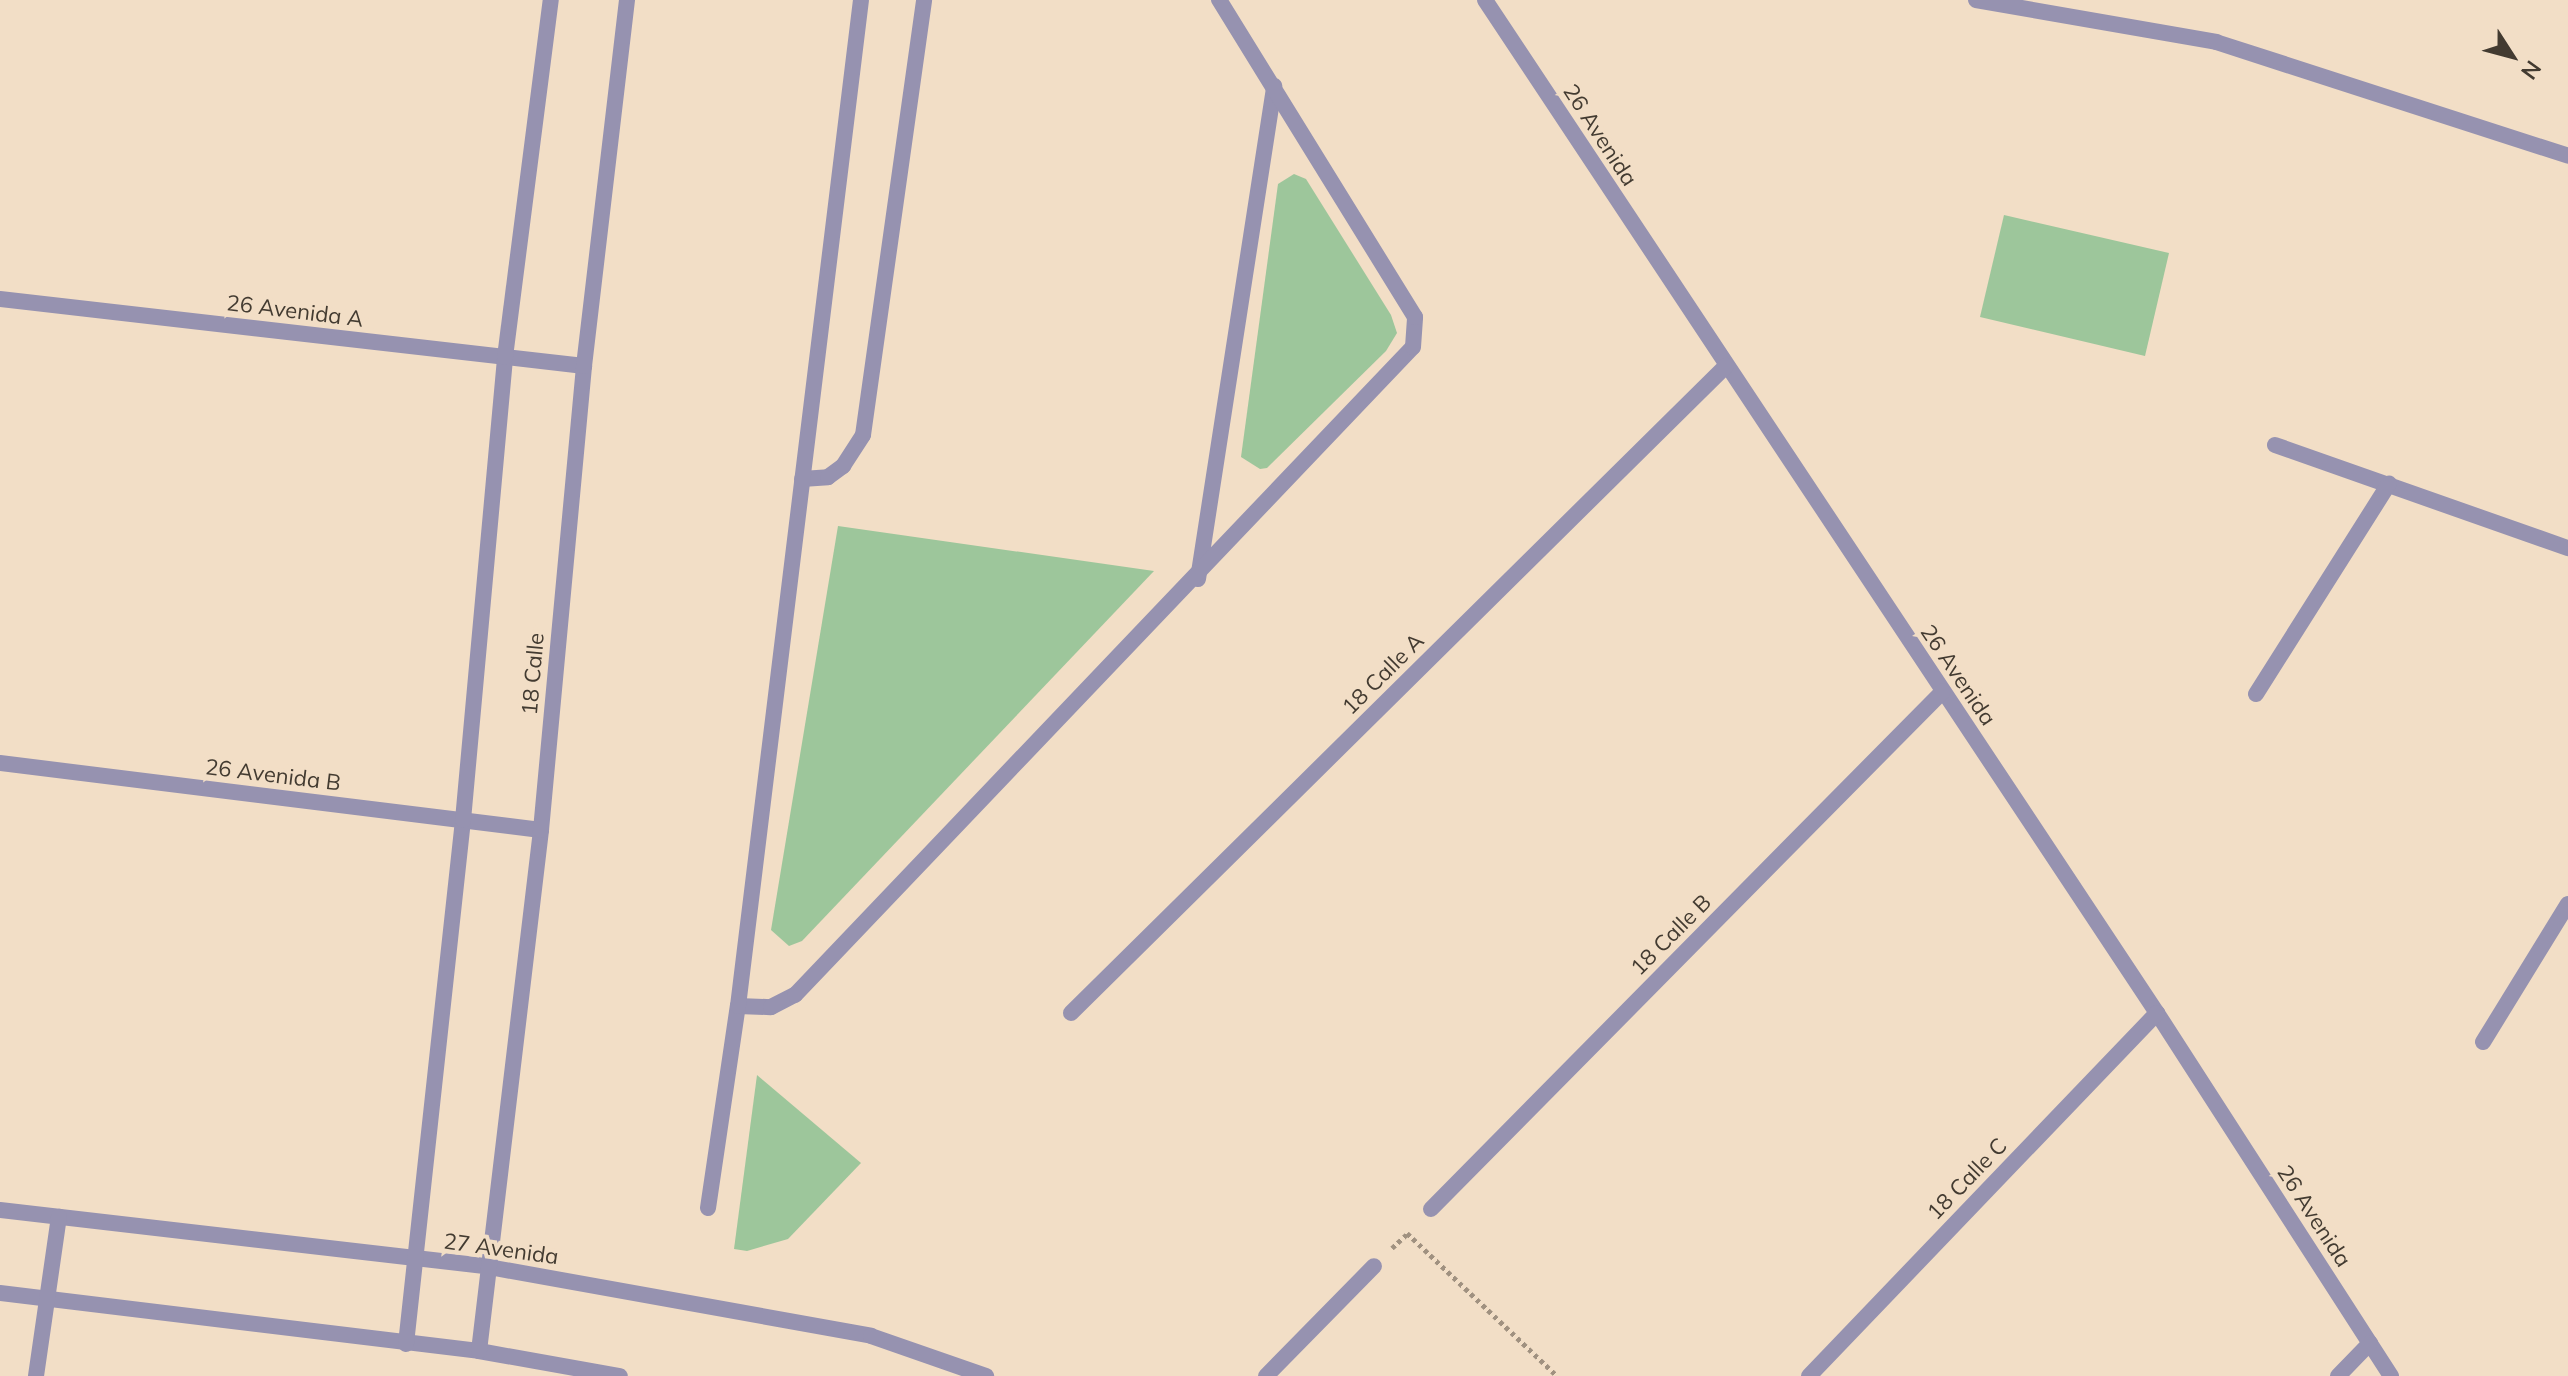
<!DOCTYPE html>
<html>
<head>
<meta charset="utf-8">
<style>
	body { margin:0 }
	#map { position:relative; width:2568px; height:1376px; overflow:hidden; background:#f2dec6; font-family:Mulish,sans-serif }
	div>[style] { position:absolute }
	.green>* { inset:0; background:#9dc69b }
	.path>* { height:5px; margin-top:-2.5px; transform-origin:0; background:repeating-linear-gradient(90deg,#a09180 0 4px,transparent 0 8px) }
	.street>* { height:16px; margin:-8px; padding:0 8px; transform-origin:8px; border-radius:8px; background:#9692b0 }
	span { translate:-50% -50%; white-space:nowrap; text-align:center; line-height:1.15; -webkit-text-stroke:8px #f2dec6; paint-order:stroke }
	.street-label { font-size:22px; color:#433b31 }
	.north { position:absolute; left:2472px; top:16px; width:80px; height:80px; -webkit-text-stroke:6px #f2dec6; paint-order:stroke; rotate:126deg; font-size:22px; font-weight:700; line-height:32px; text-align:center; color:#433b31 }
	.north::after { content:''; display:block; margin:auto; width:28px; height:36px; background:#433b31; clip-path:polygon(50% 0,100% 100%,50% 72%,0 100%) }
</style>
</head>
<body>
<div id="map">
	<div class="green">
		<div style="clip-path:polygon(1294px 174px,1306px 179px,1391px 315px,1397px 333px,1386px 351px,1267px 468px,1260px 469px,1241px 457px,1278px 184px)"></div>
		<div style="clip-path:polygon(2004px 215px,2169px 253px,2145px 356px,1980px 317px)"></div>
		<div style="clip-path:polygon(838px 526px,1154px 571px,802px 941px,789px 946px,771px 930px)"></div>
		<div style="clip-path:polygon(757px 1075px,861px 1163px,788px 1239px,747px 1251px,734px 1249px)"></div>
	</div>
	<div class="path">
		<div style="left:1407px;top:1233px;width:207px;rotate:43.6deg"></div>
		<div style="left:1392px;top:1248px;width:22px;rotate:-43deg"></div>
	</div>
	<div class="street">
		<div style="left:1485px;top:0;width:1216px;rotate:56.44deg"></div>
		<div style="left:2157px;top:1013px;width:432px;rotate:57.2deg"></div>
		<div style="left:1976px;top:0;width:244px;rotate:9.9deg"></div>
		<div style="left:2216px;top:42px;width:370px;rotate:17.9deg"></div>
		<div style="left:0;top:299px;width:588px;rotate:6.54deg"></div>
		<div style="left:2275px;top:445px;width:311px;rotate:19.4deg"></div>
		<div style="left:802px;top:479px;width:26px;rotate:-4deg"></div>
		<div style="left:828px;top:477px;width:19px;rotate:-36deg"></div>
		<div style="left:843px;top:466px;width:37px;rotate:-57deg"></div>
		<div style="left:863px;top:435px;width:439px;rotate:-82deg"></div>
		<div style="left:1198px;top:579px;width:499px;rotate:-81.2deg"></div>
		<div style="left:2256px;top:694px;width:249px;rotate:-57.7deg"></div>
		<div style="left:0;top:763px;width:545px;rotate:7.06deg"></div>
		<div style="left:738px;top:1006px;width:33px;rotate:2deg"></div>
		<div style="left:771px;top:1007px;width:27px;rotate:-27deg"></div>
		<div style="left:795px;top:995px;width:895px;rotate:-46.36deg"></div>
		<div style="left:1413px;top:347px;width:30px;rotate:-86deg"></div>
		<div style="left:1415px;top:317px;width:373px;rotate:-121.7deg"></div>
		<div style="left:1071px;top:1013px;width:921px;rotate:-44.65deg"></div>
		<div style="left:2483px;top:1042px;width:162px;rotate:-58.4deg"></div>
		<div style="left:708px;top:1208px;width:204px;rotate:-81.6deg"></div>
		<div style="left:738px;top:1006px;width:1013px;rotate:-83.03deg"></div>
		<div style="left:1431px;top:1209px;width:728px;rotate:-45.33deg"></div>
		<div style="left:0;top:1210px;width:492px;rotate:6.6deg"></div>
		<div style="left:489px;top:1267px;width:388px;rotate:10.2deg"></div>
		<div style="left:871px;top:1336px;width:122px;rotate:19.2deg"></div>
		<div style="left:0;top:1293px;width:482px;rotate:6.9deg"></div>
		<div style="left:479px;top:1351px;width:143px;rotate:10.1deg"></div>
		<div style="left:406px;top:1344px;width:527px;rotate:-83.79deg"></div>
		<div style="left:463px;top:820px;width:465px;rotate:-84.8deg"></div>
		<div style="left:505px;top:357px;width:360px;rotate:-82.7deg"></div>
		<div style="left:479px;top:1351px;width:525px;rotate:-83.21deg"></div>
		<div style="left:541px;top:830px;width:466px;rotate:-84.7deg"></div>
		<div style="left:584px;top:366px;width:369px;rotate:-83.3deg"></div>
		<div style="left:36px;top:1376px;width:161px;rotate:-81.8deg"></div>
		<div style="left:1266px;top:1376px;width:154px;rotate:-45.5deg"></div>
		<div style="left:1809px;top:1376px;width:503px;rotate:-46.21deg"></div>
		<div style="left:2338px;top:1376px;width:46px;rotate:-45.9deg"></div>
	</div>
	<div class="street-label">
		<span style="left:1600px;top:135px;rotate:57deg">26 Avenida</span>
		<span style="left:295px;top:311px;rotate:7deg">26 Avenida A</span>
		<span style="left:533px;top:674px;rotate:-85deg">18 Calle</span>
		<span style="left:1383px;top:674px;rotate:-45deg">18 Calle A</span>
		<span style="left:1958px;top:675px;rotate:56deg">26 Avenida</span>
		<span style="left:273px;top:775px;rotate:7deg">26 Avenida B</span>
		<span style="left:1671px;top:935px;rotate:-45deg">18 Calle B</span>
		<span style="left:1967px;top:1179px;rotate:-46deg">18 Calle C</span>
		<span style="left:2314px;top:1216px;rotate:57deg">26 Avenida</span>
		<span style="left:501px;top:1249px;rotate:8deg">27 Avenida</span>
	</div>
	<div class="north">N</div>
</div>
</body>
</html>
